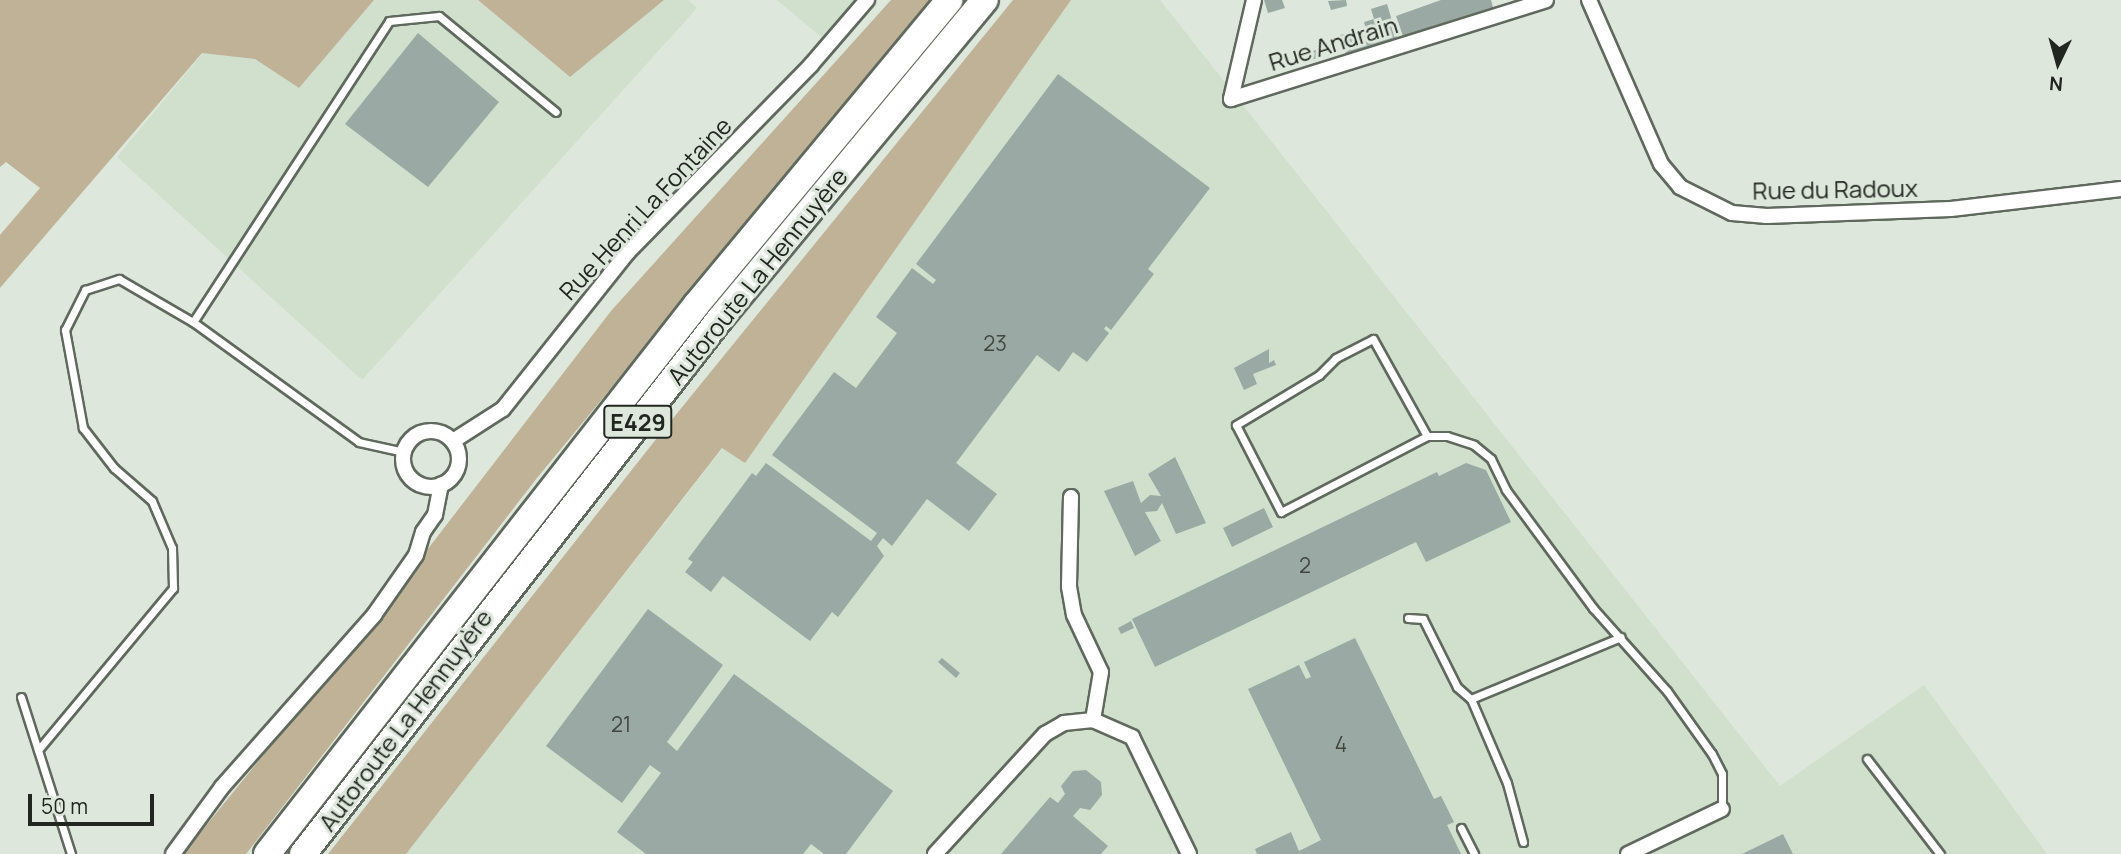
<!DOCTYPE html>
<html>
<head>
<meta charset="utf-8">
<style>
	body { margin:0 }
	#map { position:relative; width:2121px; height:854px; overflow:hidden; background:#dde7db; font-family:Manrope,sans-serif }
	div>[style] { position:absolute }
	.built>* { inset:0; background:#d0e0cd }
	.green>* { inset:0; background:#bfb297 }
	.building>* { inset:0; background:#9aa9a3 }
	.roads { filter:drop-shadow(2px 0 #60695e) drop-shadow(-2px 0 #60695e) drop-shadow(0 2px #60695e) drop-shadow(0 -2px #60695e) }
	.service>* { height:7px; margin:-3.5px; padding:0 3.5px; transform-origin:3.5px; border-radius:3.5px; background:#fff }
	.minor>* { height:14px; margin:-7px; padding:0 7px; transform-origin:7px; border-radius:7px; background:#fff }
	.minor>.ring { margin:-7px; padding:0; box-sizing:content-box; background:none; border:14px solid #fff; border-radius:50% }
	.motorway>* { height:26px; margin:-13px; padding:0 13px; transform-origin:13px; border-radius:13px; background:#fff }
	span { translate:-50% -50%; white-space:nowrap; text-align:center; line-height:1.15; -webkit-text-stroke:6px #dde7db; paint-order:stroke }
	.number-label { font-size:21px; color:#404742 }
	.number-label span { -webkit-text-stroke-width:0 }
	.shield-label span { padding:2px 5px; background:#dde7db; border:2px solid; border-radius:5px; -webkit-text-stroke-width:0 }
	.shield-label { font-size:23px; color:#222621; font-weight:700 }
	.street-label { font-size:24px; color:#222621 }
	.north { position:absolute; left:2023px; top:28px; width:70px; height:70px; -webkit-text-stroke:5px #dde7db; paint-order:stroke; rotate:185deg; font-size:19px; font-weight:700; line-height:28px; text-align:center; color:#222621 }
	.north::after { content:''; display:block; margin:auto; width:24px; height:32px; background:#222621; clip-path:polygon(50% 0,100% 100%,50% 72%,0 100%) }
	.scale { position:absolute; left:28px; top:794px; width:126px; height:32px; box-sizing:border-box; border:4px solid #222621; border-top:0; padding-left:9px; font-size:21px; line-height:24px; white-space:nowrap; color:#222621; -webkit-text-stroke:5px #dde7db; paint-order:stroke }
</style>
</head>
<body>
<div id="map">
	<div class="built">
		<div style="clip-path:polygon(374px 0,478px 0,570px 77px,664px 0,688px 0,697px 8px,362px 380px,117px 157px,203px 53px,255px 59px,299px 88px)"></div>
		<div style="clip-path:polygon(777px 0,871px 0,832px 46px)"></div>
		<div style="clip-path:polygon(1071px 0,1160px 0,1780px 786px,1924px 685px,2047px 854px,406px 854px,723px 448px,745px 463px)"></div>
	</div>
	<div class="green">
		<div style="clip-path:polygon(0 0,374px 0,299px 88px,255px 59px,202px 53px,0 288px,0 235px,40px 188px,6px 162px,0 167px)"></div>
		<div style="clip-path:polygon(478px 0,664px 0,570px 77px)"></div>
		<div style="clip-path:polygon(891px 0,931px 0,537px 478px,246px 854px,183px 854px,384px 606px,611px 311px)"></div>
		<div style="clip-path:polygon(1013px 0,1071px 0,745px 463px,722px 448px,406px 854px,328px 854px,657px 438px)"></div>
	</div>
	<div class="building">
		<div style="clip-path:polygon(1264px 0,1282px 0,1285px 8px,1268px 13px)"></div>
		<div style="clip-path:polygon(1346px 0,1347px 6px,1331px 10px,1328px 1px)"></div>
		<div style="clip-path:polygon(1441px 0,1491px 0,1494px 11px,1404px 39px,1396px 16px)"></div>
		<div style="clip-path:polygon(1387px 4px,1397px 37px,1346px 54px,1340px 35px,1366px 30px,1364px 22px,1374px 19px,1371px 9px)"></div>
		<div style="clip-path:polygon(418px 33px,499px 102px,428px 187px,345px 124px)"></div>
		<div style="clip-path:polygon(1320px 49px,1322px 57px,1310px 60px,1308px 52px)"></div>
		<div style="clip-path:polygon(1058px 74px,1210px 188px,1148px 269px,1154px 274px,1111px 330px,1106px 326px,1104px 329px,1109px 333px,1087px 362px,1073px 352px,1059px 372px,1037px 355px,956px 463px,997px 494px,969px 531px,927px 499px,892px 546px,883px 538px,877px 546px,884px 556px,838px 617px,832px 612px,810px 641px,723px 576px,711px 592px,685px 572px,693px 562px,688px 559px,752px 473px,756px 476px,766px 463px,871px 541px,877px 533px,772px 455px,834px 372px,856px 388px,897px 333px,876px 317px,912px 268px,933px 284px,936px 280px,916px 264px)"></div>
		<div style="clip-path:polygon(1269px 349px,1269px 363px,1274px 360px,1276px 365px,1253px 374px,1257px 384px,1244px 390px,1234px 368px)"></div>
		<div style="clip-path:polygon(1175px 457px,1206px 523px,1176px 534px,1162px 503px,1157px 511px,1145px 512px,1161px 541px,1135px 556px,1104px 491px,1133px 481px,1141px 503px,1150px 495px,1161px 496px,1148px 474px)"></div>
		<div style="clip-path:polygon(1466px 463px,1486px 470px,1511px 522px,1426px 562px,1416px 542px,1155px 667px,1132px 619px,1437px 472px,1439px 476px)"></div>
		<div style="clip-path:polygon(1264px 508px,1273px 527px,1232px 547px,1223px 528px)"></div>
		<div style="clip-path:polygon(648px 609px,723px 665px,667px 742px,677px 751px,734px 674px,893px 791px,846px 854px,824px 854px,811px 844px,803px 854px,646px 854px,617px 832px,661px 773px,650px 765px,622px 803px,546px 746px)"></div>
		<div style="clip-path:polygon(1131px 621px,1134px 628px,1121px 634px,1118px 628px)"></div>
		<div style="clip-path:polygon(1355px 638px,1434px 799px,1441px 796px,1454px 822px,1447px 825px,1461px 854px,1257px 854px,1255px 849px,1291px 832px,1299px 851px,1321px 840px,1248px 689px,1299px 665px,1306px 679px,1311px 677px,1304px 662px)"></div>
		<div style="clip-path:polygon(942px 658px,960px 673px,956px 678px,938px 662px)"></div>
		<div style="clip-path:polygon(1086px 770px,1101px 782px,1102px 795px,1090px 810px,1080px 808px,1073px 816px,1108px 846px,1101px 854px,1001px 854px,1050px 797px,1058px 803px,1065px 794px,1061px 786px,1073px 771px)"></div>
		<div style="clip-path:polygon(1783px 834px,1793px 854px,1742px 854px)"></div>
	</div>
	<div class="roads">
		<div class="service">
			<div style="left:1427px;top:436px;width:111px;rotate:-119.1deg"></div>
			<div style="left:1373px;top:339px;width:42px;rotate:152.8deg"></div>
			<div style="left:1336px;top:358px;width:24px;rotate:135deg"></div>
			<div style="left:1319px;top:375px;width:97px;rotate:148.9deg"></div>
			<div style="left:1236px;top:425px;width:98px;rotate:62.7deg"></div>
			<div style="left:1281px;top:512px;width:165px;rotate:-27.5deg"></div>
			<div style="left:1427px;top:436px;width:20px"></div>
			<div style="left:1447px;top:436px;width:28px;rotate:18deg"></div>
			<div style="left:1474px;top:445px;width:22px;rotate:39deg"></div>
			<div style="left:1491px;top:459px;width:34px;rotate:64deg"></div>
			<div style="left:1506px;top:490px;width:147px;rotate:53.6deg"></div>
			<div style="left:1593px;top:608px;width:111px;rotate:48.3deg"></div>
			<div style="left:1667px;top:691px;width:77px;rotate:54.5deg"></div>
			<div style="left:1712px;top:754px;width:22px;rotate:63deg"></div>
			<div style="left:1722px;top:774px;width:35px;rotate:90deg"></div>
			<div style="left:404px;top:452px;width:46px;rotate:-167.5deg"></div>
			<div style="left:359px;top:442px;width:205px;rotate:-144.1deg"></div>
			<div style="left:193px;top:322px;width:359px;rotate:-56.9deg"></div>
			<div style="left:389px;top:21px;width:50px;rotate:-5.7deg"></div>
			<div style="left:439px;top:16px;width:151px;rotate:39.4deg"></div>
			<div style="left:1408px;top:618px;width:15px;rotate:4deg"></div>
			<div style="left:1423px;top:619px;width:76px;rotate:63.4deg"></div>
			<div style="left:1457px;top:687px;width:18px;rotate:41deg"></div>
			<div style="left:21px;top:697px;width:165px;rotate:72.3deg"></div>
			<div style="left:38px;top:750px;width:211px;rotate:-50.2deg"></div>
			<div style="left:173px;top:588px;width:40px;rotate:-91.4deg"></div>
			<div style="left:172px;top:548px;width:51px;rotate:-113.1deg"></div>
			<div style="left:152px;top:501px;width:50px;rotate:-139deg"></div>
			<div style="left:114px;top:468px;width:51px;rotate:-127.8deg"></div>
			<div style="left:83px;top:428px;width:100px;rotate:-100.4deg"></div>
			<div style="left:65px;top:330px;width:45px;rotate:-63.4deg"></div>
			<div style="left:85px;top:290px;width:36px;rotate:-18deg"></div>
			<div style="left:119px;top:279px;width:86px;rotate:30.2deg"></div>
			<div style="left:1867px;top:759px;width:120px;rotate:52.5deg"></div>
			<div style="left:1461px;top:828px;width:29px;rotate:63deg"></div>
			<div style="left:1523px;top:842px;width:61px;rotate:-105.2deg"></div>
			<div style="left:1507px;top:783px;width:91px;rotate:-113.2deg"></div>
			<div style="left:1471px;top:699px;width:162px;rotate:-22.5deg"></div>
		</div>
		<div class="minor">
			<div style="left:1254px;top:0;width:102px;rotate:103.1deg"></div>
			<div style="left:1231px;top:99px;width:330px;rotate:-17.4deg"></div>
			<div style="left:1589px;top:0;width:179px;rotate:66.3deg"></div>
			<div style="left:1661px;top:164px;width:30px;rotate:50deg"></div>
			<div style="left:1680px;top:187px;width:58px;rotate:26.6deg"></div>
			<div style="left:1732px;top:213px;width:35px;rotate:5deg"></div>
			<div style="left:1767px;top:216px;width:184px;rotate:-2.2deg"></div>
			<div style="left:1951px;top:209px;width:171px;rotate:-6.7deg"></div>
			<div class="ring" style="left:403px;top:431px;width:42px;height:42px"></div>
			<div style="left:453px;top:441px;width:59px;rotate:-32.6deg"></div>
			<div style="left:503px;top:409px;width:199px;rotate:-51.5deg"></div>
			<div style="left:627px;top:253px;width:263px;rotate:-45.6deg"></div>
			<div style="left:811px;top:65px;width:86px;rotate:-49.3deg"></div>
			<div style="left:1071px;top:497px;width:90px;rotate:91.3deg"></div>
			<div style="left:1069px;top:587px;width:28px;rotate:80deg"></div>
			<div style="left:1074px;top:615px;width:63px;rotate:64.7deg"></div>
			<div style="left:1101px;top:672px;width:49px;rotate:99.5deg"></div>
			<div style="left:173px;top:854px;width:83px;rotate:-53.8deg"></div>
			<div style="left:222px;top:787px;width:230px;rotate:-48.5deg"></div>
			<div style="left:374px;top:615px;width:73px;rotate:-55deg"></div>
			<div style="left:416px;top:555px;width:24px;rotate:-73deg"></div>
			<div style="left:423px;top:532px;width:21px;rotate:-55deg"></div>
			<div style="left:435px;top:515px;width:31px;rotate:-79deg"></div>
			<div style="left:935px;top:854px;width:163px;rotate:-47.5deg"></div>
			<div style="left:1045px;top:734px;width:22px;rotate:-30deg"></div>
			<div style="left:1064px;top:723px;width:29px;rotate:-6deg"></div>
			<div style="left:1093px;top:720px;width:43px;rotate:23.6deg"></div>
			<div style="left:1132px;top:737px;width:130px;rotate:64deg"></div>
			<div style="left:1628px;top:854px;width:104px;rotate:-25.6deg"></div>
		</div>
		<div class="motorway">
			<div style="left:267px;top:854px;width:698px;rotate:-51.98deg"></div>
			<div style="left:697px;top:304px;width:395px;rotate:-50.3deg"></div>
			<div style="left:303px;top:854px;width:677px;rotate:-52.08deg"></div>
			<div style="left:719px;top:320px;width:416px;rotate:-50.3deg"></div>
		</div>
	</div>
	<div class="number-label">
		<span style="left:995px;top:343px">23</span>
		<span style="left:1305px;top:565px">2</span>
		<span style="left:621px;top:724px">21</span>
		<span style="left:1341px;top:744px">4</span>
	</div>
	<div class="shield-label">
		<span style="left:638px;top:422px">E429</span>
	</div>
	<div class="street-label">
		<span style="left:1333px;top:43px;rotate:-17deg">Rue Andrain</span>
		<span style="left:1835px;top:189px;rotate:-1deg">Rue du Radoux</span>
		<span style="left:645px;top:208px;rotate:-47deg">Rue Henri La Fontaine</span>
		<span style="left:757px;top:276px;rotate:-51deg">Autoroute La Hennuyère</span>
		<span style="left:405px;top:720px;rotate:-53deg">Autoroute La Hennuyère</span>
	</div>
	<div class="north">N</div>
	<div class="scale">50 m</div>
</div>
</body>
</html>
